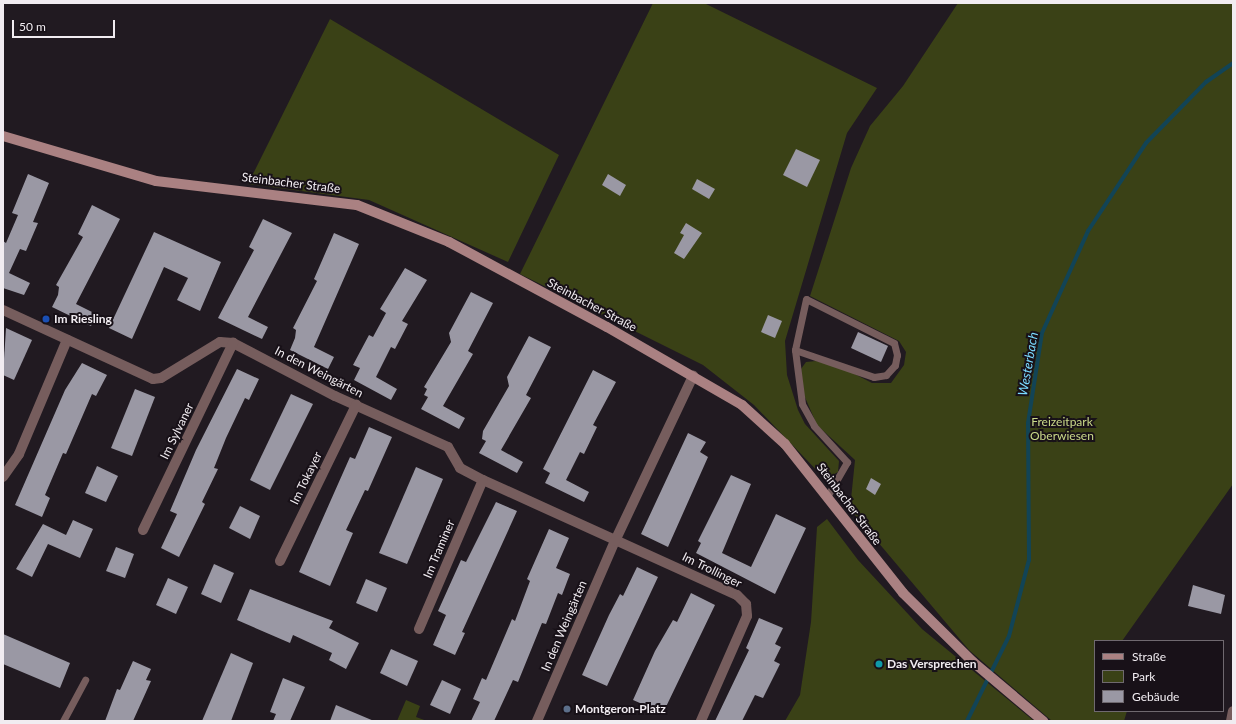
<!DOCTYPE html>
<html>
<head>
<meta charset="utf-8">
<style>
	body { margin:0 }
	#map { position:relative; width:1236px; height:724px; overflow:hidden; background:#211a21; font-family:Lato,sans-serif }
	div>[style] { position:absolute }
	.green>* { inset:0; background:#3a4116 }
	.stream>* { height:4px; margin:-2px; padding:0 2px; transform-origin:2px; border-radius:2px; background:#124456 }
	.building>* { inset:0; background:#9a98a4 }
	.lane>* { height:7px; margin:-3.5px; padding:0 3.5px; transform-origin:3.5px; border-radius:3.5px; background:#765d5d }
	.street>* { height:10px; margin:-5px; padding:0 5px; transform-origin:5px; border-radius:5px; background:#765d5d }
	.secondary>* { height:10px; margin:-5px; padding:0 5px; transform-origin:5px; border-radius:5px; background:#aa8182 }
	.dots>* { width:11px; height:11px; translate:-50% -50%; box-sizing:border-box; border:2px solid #181118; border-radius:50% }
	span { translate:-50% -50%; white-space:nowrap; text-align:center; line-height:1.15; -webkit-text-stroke:4px #181118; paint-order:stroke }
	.street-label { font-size:12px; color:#f1ecf1 }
	.poi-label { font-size:12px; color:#f1ecf1; font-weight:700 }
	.left { translate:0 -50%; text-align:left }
	.park-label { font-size:12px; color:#cad989 }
	.water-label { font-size:13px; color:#7adaff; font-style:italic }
	.frame { position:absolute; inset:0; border:4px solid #f1ecf1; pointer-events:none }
	.legend { position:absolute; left:1094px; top:640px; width:130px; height:72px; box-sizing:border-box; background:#181118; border:1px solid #6f696f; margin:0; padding:5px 7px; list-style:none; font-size:12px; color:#f1ecf1 }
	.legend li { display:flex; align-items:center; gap:8px; height:20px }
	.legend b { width:20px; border:1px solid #6f696f }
	.scale { position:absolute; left:12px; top:20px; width:103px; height:18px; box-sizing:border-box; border:2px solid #f1ecf1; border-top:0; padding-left:5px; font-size:12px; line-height:14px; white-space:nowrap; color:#f1ecf1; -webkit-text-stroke:3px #181118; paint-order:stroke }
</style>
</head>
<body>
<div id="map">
	<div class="green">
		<div style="clip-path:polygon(653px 3px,704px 3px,877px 88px,847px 133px,785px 341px,787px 375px,798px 410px,805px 424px,839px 461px,838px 472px,825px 479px,754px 405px,703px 365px,520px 274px)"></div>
		<div style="clip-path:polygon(958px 3px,1233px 3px,1233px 484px,1122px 641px,1095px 641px,1095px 711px,1127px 711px,1124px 721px,1052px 721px,969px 650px,850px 509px,855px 460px,817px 425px,804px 395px,801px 369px,806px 362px,816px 361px,845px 369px,872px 383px,891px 383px,904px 365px,906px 352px,899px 341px,810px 296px,851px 168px,870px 126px,903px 86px)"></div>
		<div style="clip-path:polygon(330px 19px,559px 155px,508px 262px,369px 200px,248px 184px)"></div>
		<div style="clip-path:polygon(827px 519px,858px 560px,922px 629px,1034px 721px,785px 721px,800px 695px,811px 622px,817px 527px)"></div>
		<div style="clip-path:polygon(406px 700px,420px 706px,416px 717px,427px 721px,397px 721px)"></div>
	</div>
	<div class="stream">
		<div style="left:967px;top:721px;width:95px;rotate:-63.7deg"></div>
		<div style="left:1009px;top:636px;width:79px;rotate:-75.3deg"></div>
		<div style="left:1029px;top:560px;width:137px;rotate:-90.4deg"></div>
		<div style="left:1028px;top:423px;width:91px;rotate:-81.2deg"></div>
		<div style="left:1042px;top:333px;width:112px;rotate:-65.7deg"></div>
		<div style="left:1088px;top:231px;width:105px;rotate:-56.6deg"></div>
		<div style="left:1146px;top:143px;width:86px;rotate:-45.5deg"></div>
		<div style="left:1206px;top:82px;width:33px;rotate:-35deg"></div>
	</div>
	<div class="building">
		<div style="clip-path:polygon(796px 149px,820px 160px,807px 187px,783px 175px)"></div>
		<div style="clip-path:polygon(28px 174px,49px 183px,33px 222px,38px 223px,26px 251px,20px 249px,9px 273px,30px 283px,24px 295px,3px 288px,3px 241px,6px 243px,18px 215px,12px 213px)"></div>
		<div style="clip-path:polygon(608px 174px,626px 185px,620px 196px,602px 185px)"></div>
		<div style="clip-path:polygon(697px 179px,715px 189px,709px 199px,692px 189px)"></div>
		<div style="clip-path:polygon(92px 205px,120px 219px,76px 304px,96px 314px,91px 326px,52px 307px,58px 295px,59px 287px,56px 285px,83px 237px,78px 234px)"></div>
		<div style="clip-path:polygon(263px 219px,292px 233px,248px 317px,268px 327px,262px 339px,218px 318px,254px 250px,249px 247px)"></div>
		<div style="clip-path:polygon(686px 223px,702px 233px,684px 259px,674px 253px,684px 235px,680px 233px)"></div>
		<div style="clip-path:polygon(154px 232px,221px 262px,200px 311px,177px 300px,188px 278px,164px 267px,132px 339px,109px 328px)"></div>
		<div style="clip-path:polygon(334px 233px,359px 244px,314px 347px,334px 357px,328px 369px,290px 350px,295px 338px,296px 330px,293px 328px,317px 281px,314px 279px)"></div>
		<div style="clip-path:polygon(405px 268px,427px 280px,402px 321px,408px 324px,395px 349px,391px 347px,376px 377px,397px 389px,391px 400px,354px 380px,360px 368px,353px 365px,369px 335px,373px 337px,386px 313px,380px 309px)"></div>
		<div style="clip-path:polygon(471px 292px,493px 303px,468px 351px,473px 354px,443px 406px,465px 418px,459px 429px,421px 409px,428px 397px,424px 395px,427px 389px,424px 387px,451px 342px,449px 333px)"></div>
		<div style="clip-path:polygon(768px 315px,782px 321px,775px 338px,761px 332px)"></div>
		<div style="clip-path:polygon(6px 328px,32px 340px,14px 380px,3px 375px)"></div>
		<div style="clip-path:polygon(858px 332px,888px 346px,881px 362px,851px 348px)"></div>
		<div style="clip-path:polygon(529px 336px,551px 347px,526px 395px,531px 398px,501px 450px,523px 462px,517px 473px,479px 453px,486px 441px,482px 439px,483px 431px,509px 386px,507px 377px)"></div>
		<div style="clip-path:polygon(82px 363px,107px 375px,96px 396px,92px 394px,66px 454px,63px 453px,45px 495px,50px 498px,42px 517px,15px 505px,65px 390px)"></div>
		<div style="clip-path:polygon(237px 369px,259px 379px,249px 400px,245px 398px,226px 438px,214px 468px,218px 469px,202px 502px,205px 504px,179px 557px,161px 548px,177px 514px,170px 511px,196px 450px)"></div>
		<div style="clip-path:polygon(593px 370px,616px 382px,593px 425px,597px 427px,584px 454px,580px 452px,566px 480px,589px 492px,584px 502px,545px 483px,550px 473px,543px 469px)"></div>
		<div style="clip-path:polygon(135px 389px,155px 397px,132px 456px,111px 448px)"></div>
		<div style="clip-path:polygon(291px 394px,313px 404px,270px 490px,250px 480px)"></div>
		<div style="clip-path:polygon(369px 427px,392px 437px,368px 491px,365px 490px,346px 530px,353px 533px,330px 586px,299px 572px,350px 457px,355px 459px)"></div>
		<div style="clip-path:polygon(688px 433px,706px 442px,700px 452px,708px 457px,668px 547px,641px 534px)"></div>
		<div style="clip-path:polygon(97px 466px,118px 476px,106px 502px,85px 493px)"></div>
		<div style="clip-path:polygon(416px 467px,443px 479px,407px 564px,379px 553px)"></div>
		<div style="clip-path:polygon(731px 475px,751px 484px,722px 553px,751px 567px,776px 514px,806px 528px,775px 594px,696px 553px,701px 543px,698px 541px)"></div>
		<div style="clip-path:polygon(871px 478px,881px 484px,875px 495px,866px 489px)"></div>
		<div style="clip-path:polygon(496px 502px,517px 511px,462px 632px,465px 633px,455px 655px,433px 645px,446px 615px,438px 611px,461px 560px,466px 562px)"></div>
		<div style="clip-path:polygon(240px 506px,260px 516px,250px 539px,229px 528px)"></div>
		<div style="clip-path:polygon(73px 520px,93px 529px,80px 558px,48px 544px,32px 577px,16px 569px,43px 524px,66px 535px)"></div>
		<div style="clip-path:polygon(549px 529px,569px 538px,556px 568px,570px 574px,562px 595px,558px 593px,546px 624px,542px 623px,518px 682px,513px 680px,494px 721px,471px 721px,480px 702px,473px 699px,482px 678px,486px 680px,512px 619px,515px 621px,530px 581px,527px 579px)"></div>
		<div style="clip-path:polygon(116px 547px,134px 554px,125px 578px,106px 571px)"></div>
		<div style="clip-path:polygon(214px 564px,234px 573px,221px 603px,201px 594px)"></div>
		<div style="clip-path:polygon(637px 567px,658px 577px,607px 686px,582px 675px,609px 615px,620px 594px,623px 596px)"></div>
		<div style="clip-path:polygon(168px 578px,188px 587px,176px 614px,156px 605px)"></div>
		<div style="clip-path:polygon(366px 579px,387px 588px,377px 612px,356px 603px)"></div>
		<div style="clip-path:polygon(1193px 585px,1225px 595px,1221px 614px,1188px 606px)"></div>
		<div style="clip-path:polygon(250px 589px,333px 621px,329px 628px,359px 643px,346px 669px,329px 660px,332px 653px,293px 635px,290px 643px,237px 620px)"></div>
		<div style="clip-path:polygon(691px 593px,715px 605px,663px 713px,633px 700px,655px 651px,673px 620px,677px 622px)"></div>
		<div style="clip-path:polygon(759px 618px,783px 628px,775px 644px,781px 647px,774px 661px,780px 664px,763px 698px,755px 695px,742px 721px,715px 721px,749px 650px,746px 648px)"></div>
		<div style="clip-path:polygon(3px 634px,70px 663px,60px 688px,3px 664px)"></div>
		<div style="clip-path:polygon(391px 649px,418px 661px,407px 686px,380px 673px)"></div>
		<div style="clip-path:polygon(231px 653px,253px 663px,231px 721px,202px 721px)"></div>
		<div style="clip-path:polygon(133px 661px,151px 669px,146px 680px,151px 681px,133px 721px,105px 721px,117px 689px,120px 690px)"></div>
		<div style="clip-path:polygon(283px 678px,305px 687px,290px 721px,273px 721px,276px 714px,270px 712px)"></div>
		<div style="clip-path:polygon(442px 680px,461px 689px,450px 714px,430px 705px)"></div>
		<div style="clip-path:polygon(336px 705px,374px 721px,330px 721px)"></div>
	</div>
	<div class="lane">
		<div style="left:795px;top:350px;width:83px;rotate:18.9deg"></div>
		<div style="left:874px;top:377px;width:12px;rotate:-9deg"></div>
		<div style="left:886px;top:375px;width:13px;rotate:-48deg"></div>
		<div style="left:895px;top:365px;width:10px;rotate:-79deg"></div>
		<div style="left:897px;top:355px;width:12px;rotate:-104deg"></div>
		<div style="left:894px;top:343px;width:98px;rotate:-153.4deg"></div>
		<div style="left:806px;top:299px;width:52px;rotate:102.2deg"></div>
		<div style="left:795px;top:350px;width:54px;rotate:82.6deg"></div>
		<div style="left:802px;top:404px;width:25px;rotate:61deg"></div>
		<div style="left:814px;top:426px;width:49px;rotate:47.5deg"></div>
		<div style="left:847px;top:462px;width:38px;rotate:120deg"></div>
		<div style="left:63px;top:721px;width:47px;rotate:-61.8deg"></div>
	</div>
	<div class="street">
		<div style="left:3px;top:310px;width:165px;rotate:24.7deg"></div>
		<div style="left:153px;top:379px;width:8px;rotate:-7deg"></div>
		<div style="left:161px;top:378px;width:69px;rotate:-31.4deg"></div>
		<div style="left:220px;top:342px;width:13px;rotate:4deg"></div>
		<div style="left:233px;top:343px;width:115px;rotate:27.5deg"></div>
		<div style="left:335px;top:396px;width:124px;rotate:24.3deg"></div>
		<div style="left:448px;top:447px;width:24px;rotate:60deg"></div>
		<div style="left:460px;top:468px;width:26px;rotate:28deg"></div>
		<div style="left:483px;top:480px;width:279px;rotate:24.4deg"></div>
		<div style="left:737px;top:595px;width:13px;rotate:45deg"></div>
		<div style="left:746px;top:604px;width:12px;rotate:85deg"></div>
		<div style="left:747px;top:616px;width:115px;rotate:113.7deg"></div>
		<div style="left:3px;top:477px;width:28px;rotate:-55deg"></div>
		<div style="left:19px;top:454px;width:124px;rotate:-67.2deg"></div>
		<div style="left:143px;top:530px;width:208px;rotate:-64.3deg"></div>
		<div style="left:280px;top:561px;width:174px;rotate:-64deg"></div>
		<div style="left:419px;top:629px;width:162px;rotate:-66.8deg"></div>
		<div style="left:537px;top:721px;width:196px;rotate:-66.6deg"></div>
		<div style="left:615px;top:541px;width:183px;rotate:-64.7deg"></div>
		<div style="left:1231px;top:721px;width:10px;rotate:-79deg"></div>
	</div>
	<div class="secondary">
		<div style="left:3px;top:136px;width:159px;rotate:16.4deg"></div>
		<div style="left:156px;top:181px;width:202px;rotate:6.8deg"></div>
		<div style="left:357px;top:205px;width:99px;rotate:21.9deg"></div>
		<div style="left:449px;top:242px;width:179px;rotate:28.3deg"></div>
		<div style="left:607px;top:327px;width:156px;rotate:30deg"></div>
		<div style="left:742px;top:405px;width:58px;rotate:42.2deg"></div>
		<div style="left:785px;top:444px;width:190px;rotate:51.6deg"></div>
		<div style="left:903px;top:593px;width:98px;rotate:44.6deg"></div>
		<div style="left:973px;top:662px;width:92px;rotate:40.1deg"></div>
	</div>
	<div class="dots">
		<div style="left:46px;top:319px;background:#1a4fb4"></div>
		<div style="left:879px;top:664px;background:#0f9aa8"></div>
		<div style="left:567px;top:709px;background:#5c6f8a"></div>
	</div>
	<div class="street-label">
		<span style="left:291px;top:183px;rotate:7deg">Steinbacher Straße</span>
		<span style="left:592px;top:305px;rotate:28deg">Steinbacher Straße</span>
		<span style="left:319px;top:372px;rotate:27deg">In den Weingärten</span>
		<span style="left:177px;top:431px;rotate:-64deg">Im Sylvaner</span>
		<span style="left:306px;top:478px;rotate:-64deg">Im Tokayer</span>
		<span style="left:849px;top:504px;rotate:53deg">Steinbacher Straße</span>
		<span style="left:439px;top:549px;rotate:-67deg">Im Traminer</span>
		<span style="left:712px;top:570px;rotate:26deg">Im Trollinger</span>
		<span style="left:564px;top:626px;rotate:-67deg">In den Weingärten</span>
	</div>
	<div class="poi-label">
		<span class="left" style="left:54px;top:319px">Im Riesling</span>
		<span class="left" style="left:887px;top:664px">Das Versprechen</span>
		<span class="left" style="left:575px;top:709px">Montgeron-Platz</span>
	</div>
	<div class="park-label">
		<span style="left:1062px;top:429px">Freizeitpark<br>Oberwiesen</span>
	</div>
	<div class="water-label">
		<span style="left:1028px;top:364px;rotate:-80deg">Westerbach</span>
	</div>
	<div class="frame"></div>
	<ul class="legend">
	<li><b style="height:5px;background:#aa8182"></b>Straße</li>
	<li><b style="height:11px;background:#3a4116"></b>Park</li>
	<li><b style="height:11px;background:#9a98a4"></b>Gebäude</li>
	</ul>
	<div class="scale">50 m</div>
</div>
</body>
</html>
